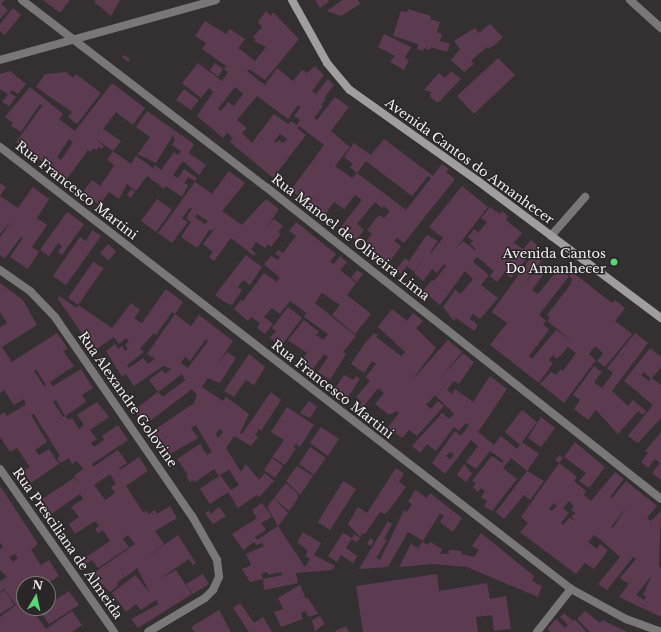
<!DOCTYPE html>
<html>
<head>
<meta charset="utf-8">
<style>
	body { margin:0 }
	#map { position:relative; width:661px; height:632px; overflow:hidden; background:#343032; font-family:"Libre Baskerville",serif }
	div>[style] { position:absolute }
	.building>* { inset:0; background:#5c3b51 }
	.lane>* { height:8px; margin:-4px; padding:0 4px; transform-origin:4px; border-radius:4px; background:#797778 }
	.street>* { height:8px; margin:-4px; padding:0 4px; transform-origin:4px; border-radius:4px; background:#797778 }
	.secondary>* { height:8px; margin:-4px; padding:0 4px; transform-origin:4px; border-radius:4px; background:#a19ea0 }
	.dots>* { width:11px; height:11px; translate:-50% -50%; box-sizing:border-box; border:2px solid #2a2628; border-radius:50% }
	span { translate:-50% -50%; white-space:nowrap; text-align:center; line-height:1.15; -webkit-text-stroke:3px #2a2628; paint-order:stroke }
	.street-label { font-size:13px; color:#f2eff1 }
	.poi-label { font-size:13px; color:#f2eff1 }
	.right { translate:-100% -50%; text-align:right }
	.north { position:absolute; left:16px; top:576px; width:40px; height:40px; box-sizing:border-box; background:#2a2628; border:1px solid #7a7678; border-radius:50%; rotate:9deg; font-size:11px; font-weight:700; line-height:16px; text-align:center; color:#f2eff1 }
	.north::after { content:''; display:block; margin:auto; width:14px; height:18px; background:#53d673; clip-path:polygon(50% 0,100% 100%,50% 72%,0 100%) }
</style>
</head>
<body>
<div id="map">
	<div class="building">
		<div style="clip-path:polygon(0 0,5px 0,1px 4px,8px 10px,0 19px)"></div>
		<div style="clip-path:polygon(43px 0,70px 0,60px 13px)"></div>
		<div style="clip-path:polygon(96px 0,120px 0,111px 16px,94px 2px)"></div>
		<div style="clip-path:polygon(315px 0,328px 0,329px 2px,320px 8px)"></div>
		<div style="clip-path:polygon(342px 0,358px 0,360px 4px,341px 16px,327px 11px)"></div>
		<div style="clip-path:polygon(13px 8px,21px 15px,5px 35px,0 31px,0 24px)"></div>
		<div style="clip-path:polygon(408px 9px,431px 16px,430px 19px,440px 22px,437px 32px,442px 34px,440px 41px,450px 44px,447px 52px,431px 47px,430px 50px,424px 48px,423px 51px,417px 49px,418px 44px,393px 36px,401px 11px,407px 12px)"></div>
		<div style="clip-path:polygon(evenodd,266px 11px,271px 16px,273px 12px,299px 39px,265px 80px,249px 69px,247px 71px,265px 85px,277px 68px,293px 81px,302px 70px,307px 73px,315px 66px,324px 75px,312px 91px,316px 94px,328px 79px,334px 85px,324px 98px,326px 99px,321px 105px,323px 106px,314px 118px,317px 120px,335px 97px,349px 107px,331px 131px,350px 147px,335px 166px,352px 178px,357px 173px,350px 167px,353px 164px,344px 157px,354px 143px,371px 155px,384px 139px,433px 176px,442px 164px,449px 169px,446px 172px,455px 179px,404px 243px,397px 238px,394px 241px,401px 246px,388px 264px,364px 244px,372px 234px,367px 230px,379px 215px,384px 218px,390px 211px,384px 206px,382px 208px,375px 202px,357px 224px,364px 230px,356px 240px,340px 228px,362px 200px,355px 195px,344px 209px,334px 202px,324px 216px,291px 190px,324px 145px,299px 126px,297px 128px,306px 135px,273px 178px,230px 142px,233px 138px,227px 133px,223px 138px,197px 116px,213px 92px,209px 88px,201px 98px,182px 83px,198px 63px,222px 81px,228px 72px,224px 69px,226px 66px,202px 49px,206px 43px,195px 36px,205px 21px,226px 34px,230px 29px,245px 39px,238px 48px,255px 61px,266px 47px,254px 41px,256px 39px,253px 37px,262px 27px,258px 22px,266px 11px,235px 87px,243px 94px,234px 106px,228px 102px,221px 111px,218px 109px,235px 87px,266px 11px,257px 96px,288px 119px,298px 105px,301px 107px,294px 116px,300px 120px,297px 125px,291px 121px,288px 124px,274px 114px,252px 143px,242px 133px,247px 128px,237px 120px,257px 96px,266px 11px,280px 134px,287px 139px,283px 143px,279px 140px,276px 143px,274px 142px,280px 134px,266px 11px,366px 161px,412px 196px,428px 176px,431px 178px,406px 210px,357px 173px,366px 161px)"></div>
		<div style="clip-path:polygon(490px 24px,503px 37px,495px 45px,488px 49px,487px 47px,475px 57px,471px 61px,474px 64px,464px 72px,451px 60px,460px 49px,454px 41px,475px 28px,479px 33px)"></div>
		<div style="clip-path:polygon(384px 34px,411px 47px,405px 58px,409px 60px,404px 70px,390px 62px,395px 56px,378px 47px)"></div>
		<div style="clip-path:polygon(124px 55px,130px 59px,128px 62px,122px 57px)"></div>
		<div style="clip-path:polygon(498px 58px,515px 75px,474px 114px,457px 96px)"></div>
		<div style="clip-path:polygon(215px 63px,223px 69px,218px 77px,210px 70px)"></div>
		<div style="clip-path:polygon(10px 71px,26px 84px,18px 94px,12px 90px,10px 93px,16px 97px,9px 106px,2px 102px,8px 94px,0 89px,0 74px)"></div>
		<div style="clip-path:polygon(451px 71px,461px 79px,438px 103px,430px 97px,431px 92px,424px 90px,439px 73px,445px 78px)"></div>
		<div style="clip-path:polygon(66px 72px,73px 78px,76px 74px,101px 93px,77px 124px,68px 117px,72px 112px,36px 87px,45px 74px)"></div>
		<div style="clip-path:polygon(evenodd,112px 83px,145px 108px,133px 125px,116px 112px,103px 129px,121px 141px,113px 151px,131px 164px,136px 156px,153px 168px,155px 165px,161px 170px,174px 152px,178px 155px,181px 151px,172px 145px,175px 140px,173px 135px,156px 163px,138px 154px,150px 137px,136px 127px,147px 111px,194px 144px,189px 153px,206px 165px,199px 175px,183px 161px,173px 175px,178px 178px,184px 169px,197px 178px,195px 181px,188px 177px,184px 183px,188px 185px,182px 197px,166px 186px,164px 189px,147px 176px,136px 191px,127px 184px,119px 199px,109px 192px,99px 205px,83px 192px,92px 180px,100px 186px,108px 175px,114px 165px,107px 160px,113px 151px,96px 139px,104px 146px,102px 149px,99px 147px,97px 150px,93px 148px,91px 152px,88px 150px,66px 180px,16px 142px,42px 106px,40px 104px,21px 132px,11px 126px,13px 123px,5px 117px,30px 87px,63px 114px,59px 119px,75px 131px,112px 83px,69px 139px,73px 142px,61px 160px,57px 157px,69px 139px)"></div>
		<div style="clip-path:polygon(184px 89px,199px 100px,191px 110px,176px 100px)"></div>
		<div style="clip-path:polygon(evenodd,229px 171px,245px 183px,222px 211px,242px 225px,266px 199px,279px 209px,265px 230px,274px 219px,283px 226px,278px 232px,281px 234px,271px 247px,268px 244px,265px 248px,256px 242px,251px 250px,256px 253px,254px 256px,231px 238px,214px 261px,209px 257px,213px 252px,203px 244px,216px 227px,211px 231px,210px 229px,197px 248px,181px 237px,191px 222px,186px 218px,192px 209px,190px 208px,182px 218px,188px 222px,172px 243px,158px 233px,195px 182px,212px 194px,229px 171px,197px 214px,208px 221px,205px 224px,195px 217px,197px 214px)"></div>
		<div style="clip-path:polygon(0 183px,6px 187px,0 196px,18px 208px,33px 187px,49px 199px,37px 218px,47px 225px,32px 247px,39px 252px,28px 269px,10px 257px,23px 238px,21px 237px,5px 258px,0 255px,0 237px,13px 219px,0 234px)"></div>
		<div style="clip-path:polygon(462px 186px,488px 207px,456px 248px,463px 241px,475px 250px,476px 249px,470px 244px,473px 241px,468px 237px,474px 229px,478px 233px,487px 222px,481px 218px,490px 207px,500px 214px,502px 211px,508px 216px,506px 220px,522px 233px,514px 243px,523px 249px,531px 240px,539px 247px,533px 255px,541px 261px,521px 289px,541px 263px,548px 268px,532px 290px,538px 294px,559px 268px,569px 276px,539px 315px,546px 321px,543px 324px,549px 330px,529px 356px,532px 359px,556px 330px,572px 341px,547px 321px,550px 318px,547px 315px,571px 284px,572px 279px,569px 276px,572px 272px,612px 303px,615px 300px,625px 308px,615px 321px,632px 334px,605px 367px,597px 361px,603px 353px,595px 346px,589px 354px,596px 360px,564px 403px,540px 384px,551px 372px,556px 375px,561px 369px,563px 371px,576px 353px,568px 347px,557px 359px,553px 355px,549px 360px,553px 363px,539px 383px,490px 345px,507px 323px,492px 312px,532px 256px,530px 254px,511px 278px,504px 273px,497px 282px,490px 276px,494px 271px,477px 257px,473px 262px,489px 275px,481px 285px,498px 298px,480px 319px,473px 314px,470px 319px,478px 325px,474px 331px,456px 318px,454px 321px,443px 307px,455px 290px,461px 294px,473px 279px,465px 271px,440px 305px,423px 291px,432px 280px,434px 281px,446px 266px,444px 264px,437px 273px,432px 269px,423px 281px,414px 273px,423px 259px,414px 272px,407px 266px,401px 274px,396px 270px,405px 258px,409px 261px,427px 235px,438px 241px,430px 252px,431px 253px,443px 238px,429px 227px)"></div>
		<div style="clip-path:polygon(131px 189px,135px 192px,131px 198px,127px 195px)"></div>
		<div style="clip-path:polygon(157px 199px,172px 210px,156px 232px,141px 221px)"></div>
		<div style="clip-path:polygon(67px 212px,84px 224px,62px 255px,58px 252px,62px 246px,58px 243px,49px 256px,40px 250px)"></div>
		<div style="clip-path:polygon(296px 222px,336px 254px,330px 262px,334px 264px,340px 256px,347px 262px,340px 270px,356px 283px,347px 295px,371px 314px,355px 334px,332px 315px,340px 305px,322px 293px,315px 303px,356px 336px,343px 352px,346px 354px,330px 380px,318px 372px,328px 357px,324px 354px,313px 369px,301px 361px,307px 353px,288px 340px,304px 320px,319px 332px,316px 335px,323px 340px,328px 334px,304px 317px,306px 313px,290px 301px,280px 314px,272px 308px,264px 317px,273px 324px,265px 334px,257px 328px,260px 323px,251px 317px,248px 321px,234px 309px,241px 300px,243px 301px,264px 273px,277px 282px,280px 278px,264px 264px,271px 256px,278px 260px,280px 257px,275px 254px,278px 250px,283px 253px,296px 236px,289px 231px)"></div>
		<div style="clip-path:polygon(92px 230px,101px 236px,66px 285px,53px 276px,80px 237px,86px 241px)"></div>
		<div style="clip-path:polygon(108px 244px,116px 251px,109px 261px,100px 253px)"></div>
		<div style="clip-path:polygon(543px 250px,547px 253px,542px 260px,538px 256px)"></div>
		<div style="clip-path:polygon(246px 255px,262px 267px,250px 285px,243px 280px,238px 287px,242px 290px,232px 305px,226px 303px,215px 295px)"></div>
		<div style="clip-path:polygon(93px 262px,104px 268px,78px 305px,68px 298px)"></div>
		<div style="clip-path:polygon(357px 270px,363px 274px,357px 282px,351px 278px)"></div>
		<div style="clip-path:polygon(evenodd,0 283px,23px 300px,37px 325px,2px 347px,12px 362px,57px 333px,68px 349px,63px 351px,74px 366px,50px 382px,53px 386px,81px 369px,93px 388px,82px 395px,86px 402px,65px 416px,56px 400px,53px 402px,63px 417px,65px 416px,69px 420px,72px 418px,79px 429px,84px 425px,77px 415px,97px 402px,109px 417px,90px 430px,97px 439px,91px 443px,94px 447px,104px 440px,102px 436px,118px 425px,128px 440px,92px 464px,93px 467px,118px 450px,127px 463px,119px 468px,120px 470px,139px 457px,148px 471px,126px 486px,143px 512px,146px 511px,149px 514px,155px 510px,157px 514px,170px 506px,177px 518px,155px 531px,164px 544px,144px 559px,178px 535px,196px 563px,193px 565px,189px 559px,158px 580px,176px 570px,192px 594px,138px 628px,131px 619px,159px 604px,156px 600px,141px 610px,136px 604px,126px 612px,112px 593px,135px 575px,150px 593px,137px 568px,117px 583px,118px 586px,110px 592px,92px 574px,135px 544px,128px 535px,123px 539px,129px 547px,98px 568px,92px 560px,86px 564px,83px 559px,110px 541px,103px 530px,98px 533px,95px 529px,99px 526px,95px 521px,75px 534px,69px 524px,79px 517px,71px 507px,83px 499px,80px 494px,51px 514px,42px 499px,74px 478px,79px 483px,74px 476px,83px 469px,77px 461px,72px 464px,69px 458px,60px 463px,57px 458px,60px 456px,34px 414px,31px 415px,47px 442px,35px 450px,39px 455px,49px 449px,59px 464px,31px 483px,23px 471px,30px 467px,27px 463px,17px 448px,10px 452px,0 437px,0 415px,4px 412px,7px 416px,25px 405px,25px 402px,24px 399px,14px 405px,4px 390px,0 393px,0 327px,7px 323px,0 312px,0 283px,36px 369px,46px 385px,44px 386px,34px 371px,36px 369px,0 283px,110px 474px,116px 484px,111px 487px,115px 493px,105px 500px,94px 485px,110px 474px)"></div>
		<div style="clip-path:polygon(evenodd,166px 289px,183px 302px,175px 314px,191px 326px,199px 315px,233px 341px,215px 368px,227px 352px,236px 358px,220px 383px,208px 378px,202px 387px,223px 401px,226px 397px,249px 414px,240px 433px,242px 434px,271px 392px,281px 400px,261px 431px,259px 429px,255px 435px,258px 437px,251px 446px,234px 436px,226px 448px,241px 472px,246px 464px,259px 480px,265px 473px,274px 481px,259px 497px,257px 495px,238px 508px,228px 492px,210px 504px,200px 489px,219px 476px,214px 469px,195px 482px,193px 480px,190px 482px,186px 476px,188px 475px,177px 459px,200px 444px,207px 455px,212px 452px,196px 425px,191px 428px,198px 438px,167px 456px,150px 433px,194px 403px,197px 395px,192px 389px,145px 425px,134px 410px,158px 392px,163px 397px,185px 380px,182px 374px,158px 392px,149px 380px,162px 370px,165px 374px,171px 369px,163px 366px,134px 386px,126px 374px,122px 377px,106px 351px,115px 344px,118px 349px,122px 346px,125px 351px,128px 349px,125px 345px,129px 341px,126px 338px,119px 344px,114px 337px,94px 351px,58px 299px,59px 296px,77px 308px,78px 305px,112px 328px,131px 303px,140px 310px,134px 318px,142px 323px,166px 289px,172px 312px,175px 314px,147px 354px,155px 359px,148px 364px,143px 358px,129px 368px,127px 365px,144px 352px,140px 349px,143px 345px,154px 333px,156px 335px,172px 312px,166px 289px,206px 339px,208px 341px,188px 368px,181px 363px,185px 357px,190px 361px,206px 339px,166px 289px,219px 429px,223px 432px,218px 438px,216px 434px,219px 429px,166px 289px,229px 470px,239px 485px,231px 490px,220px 475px,229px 470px)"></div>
		<div style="clip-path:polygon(288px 307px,302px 318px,281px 346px,270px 338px,276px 331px,272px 328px)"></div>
		<div style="clip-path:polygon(evenodd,392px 309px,407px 321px,413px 313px,423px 321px,416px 328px,436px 348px,412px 380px,448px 340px,462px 352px,439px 380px,463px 353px,474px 362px,459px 384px,454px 381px,447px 390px,452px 394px,455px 389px,473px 402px,490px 376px,507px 389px,478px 432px,494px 445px,501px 436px,517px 449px,520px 445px,505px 432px,522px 410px,537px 422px,522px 442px,539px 454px,527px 471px,511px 458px,503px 468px,517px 479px,492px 511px,484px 506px,487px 501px,481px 497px,485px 491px,481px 488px,478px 492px,473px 487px,476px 483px,472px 481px,492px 456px,502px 463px,504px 461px,490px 451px,476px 469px,466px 462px,478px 446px,471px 440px,445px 474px,432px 463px,455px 431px,461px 436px,469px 425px,466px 423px,459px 431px,454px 427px,436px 451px,427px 444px,420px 453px,412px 446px,442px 413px,449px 419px,454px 414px,435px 395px,426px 405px,431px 409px,438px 401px,444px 406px,417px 436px,409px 430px,402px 438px,388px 427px,399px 413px,397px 411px,389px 415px,375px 404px,384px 393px,378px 388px,363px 407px,359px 405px,362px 402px,356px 397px,370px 381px,366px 377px,376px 364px,372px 361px,364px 373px,351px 364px,365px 343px,374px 333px,378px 335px,376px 337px,401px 356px,405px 352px,378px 327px,392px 309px,450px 452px,454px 455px,450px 460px,446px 456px,450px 452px)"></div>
		<div style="clip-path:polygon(635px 333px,648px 343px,612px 391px,628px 406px,633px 400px,646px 411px,643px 415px,638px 411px,618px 434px,596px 410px,588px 420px,574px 409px,580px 400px,573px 395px,594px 366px,602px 372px,594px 382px,602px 388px,613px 373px,607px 368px)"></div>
		<div style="clip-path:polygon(650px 348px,661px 357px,661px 367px,651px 379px,644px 372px,641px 375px,649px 381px,652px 378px,661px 385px,661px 418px,638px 443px,628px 436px,653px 405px,624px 381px)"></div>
		<div style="clip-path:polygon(249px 354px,265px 367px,254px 385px,246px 380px,234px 397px,224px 391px)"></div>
		<div style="clip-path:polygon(344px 375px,353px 380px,356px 376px,360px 379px,348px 397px,336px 387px)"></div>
		<div style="clip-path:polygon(309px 401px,317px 407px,310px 418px,300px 413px)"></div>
		<div style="clip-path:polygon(287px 407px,314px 425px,300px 447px,296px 444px,293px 447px,296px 448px,285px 465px,272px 457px,284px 440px,271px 432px)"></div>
		<div style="clip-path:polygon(541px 417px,555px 428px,541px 447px,528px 438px)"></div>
		<div style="clip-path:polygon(321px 427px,339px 439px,328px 456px,310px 443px)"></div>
		<div style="clip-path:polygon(661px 432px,661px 480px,652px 473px,660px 463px,655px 459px,648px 468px,641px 462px,648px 453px,645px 451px)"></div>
		<div style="clip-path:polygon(575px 442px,605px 467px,589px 488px,579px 481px,586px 473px,564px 457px)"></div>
		<div style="clip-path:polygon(310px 447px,326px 458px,314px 475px,299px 464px)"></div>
		<div style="clip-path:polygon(559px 455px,563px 458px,559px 463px,555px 460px)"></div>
		<div style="clip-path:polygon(272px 458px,283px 466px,275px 478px,264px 470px)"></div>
		<div style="clip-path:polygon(evenodd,559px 463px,577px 477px,574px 481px,586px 491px,584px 495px,591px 501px,615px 472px,624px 479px,610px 497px,612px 498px,626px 481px,657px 506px,647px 518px,651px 521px,661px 511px,659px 566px,661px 568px,661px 617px,619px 597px,629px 584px,620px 578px,636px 559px,633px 557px,607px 590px,598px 584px,620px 557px,602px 541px,594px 535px,588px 542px,597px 549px,600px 544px,608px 550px,594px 569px,585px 563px,576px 574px,520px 532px,528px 523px,521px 517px,559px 463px,569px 501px,574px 506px,571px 510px,575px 513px,571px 517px,577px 521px,569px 518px,563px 525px,561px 523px,569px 513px,563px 508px,569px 501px,559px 463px,554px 503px,557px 506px,552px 511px,549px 509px,554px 503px,559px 463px,626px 508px,613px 528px,611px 527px,626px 508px,559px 463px,652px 575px,643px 595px,646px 597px,644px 600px,636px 595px,652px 575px)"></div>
		<div style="clip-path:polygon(464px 464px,472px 474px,466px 482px,457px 475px)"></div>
		<div style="clip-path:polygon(297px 466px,313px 476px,300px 495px,286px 481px)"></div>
		<div style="clip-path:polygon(396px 468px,404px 474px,399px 482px,406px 487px,390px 509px,385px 514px,380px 512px,365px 534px,362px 533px,360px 537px,348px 524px,358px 507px,367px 513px)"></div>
		<div style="clip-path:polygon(527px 471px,544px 481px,530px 500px,524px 495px,504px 519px,496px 512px)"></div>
		<div style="clip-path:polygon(343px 481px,356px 489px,330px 530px,318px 522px)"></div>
		<div style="clip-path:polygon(286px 483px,297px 493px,298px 498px,289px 511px,274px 498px,288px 513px,278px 526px,267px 507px,274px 498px)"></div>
		<div style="clip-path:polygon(evenodd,0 486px,38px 544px,31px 550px,41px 565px,49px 560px,59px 576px,47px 584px,24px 584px,22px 591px,24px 608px,37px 608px,39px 611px,35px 614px,46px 629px,72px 611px,82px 625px,72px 632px,0 632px,0 617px,16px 605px,3px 587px,4px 589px,0 592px,0 581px,7px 577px,0 570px,0 549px,3px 547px,0 543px,0 486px,15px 554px,18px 558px,13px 562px,9px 557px,15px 554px)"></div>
		<div style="clip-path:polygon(415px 490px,427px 498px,430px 493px,462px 518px,453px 532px,440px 522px,444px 516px,440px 513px,423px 541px,408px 532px,388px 567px,359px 569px,388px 521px,392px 524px,384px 539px,387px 540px,376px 558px,380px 560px,404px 510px,407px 512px,412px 504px,408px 502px)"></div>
		<div style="clip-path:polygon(262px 503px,272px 517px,261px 523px,266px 530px,255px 537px,257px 540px,278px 526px,305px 567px,310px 559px,305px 556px,308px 551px,297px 542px,303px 532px,321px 543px,314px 555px,335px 566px,332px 570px,296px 573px,298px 583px,264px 590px,263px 579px,282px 575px,281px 572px,268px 575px,267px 572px,261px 574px,263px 579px,250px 582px,242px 569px,251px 565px,246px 554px,264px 546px,262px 543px,257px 545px,254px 542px,243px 550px,232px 534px,257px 518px,252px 510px)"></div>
		<div style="clip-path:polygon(219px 507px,226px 516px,213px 524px,205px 513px,209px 511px,211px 514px)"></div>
		<div style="clip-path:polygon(343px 533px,352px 538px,346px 548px,357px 556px,353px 563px,341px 555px,337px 562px,328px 556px)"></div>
		<div style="clip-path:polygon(481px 533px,534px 576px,532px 581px,542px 586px,538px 597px,467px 567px,433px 564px,399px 567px,411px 544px,418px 548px,422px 542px,428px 545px,430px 542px,442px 549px,440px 554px,449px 554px,449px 550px,461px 551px,462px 554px,474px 557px,479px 550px,472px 546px)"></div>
		<div style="clip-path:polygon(354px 534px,360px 538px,357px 542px,351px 539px)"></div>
		<div style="clip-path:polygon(370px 538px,374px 541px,371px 546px,367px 544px)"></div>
		<div style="clip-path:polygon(203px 574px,209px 584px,193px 594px,186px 584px)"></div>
		<div style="clip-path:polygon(437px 574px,439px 591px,487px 583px,490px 599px,506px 596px,511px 629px,494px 631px,492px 615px,476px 617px,478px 632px,363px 632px,356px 586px)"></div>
		<div style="clip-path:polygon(300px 585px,306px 599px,308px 598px,318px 614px,308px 617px,306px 611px,301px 613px,303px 619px,281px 627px,274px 612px,283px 609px,278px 598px)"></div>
		<div style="clip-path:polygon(5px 590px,14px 605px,0 614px,0 593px)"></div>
		<div style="clip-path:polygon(69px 591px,79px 605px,49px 624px,40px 611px,48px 608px,48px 605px)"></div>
		<div style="clip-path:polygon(240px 603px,254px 623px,263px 617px,272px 632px,249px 632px,233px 608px)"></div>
		<div style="clip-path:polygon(219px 610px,231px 632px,194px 632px,191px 627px)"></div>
		<div style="clip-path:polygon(585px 611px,600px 623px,602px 620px,627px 632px,590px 632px,577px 619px)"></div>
		<div style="clip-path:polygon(564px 613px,573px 621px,574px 619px,587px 632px,550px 632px,547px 629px,556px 619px,565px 628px,568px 625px,560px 617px)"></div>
		<div style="clip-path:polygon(320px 616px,325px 624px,315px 631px,312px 620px)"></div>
		<div style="clip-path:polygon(346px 626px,349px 632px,336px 632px,335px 631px)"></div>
	</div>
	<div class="lane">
		<div style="left:551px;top:236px;width:52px;rotate:-48.9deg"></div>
	</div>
	<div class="street">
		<div style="left:22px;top:0;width:307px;rotate:37.5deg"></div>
		<div style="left:266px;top:187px;width:503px;rotate:38.3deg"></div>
		<div style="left:630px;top:0;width:42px;rotate:42.1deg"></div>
		<div style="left:0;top:60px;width:224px;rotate:-15.5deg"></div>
		<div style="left:0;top:147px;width:722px;rotate:37.74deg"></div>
		<div style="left:571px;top:589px;width:63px;rotate:28.6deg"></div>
		<div style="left:626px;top:619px;width:37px;rotate:20deg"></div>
		<div style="left:0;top:270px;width:38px;rotate:35deg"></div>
		<div style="left:31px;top:292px;width:35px;rotate:46deg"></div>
		<div style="left:55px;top:317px;width:242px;rotate:55.5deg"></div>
		<div style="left:192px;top:516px;width:51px;rotate:60.4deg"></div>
		<div style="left:217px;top:560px;width:17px;rotate:83deg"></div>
		<div style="left:219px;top:577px;width:14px;rotate:115deg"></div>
		<div style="left:213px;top:590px;width:11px;rotate:135deg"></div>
		<div style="left:205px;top:598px;width:66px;rotate:149.2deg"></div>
		<div style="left:0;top:469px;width:199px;rotate:55deg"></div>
		<div style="left:537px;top:632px;width:55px;rotate:-51.7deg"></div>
	</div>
	<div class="secondary">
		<div style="left:292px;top:0;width:72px;rotate:60.9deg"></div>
		<div style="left:327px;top:63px;width:35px;rotate:50deg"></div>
		<div style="left:350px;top:90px;width:157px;rotate:35.4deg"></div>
		<div style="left:478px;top:181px;width:229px;rotate:36.8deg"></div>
	</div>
	<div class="dots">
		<div style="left:614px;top:262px;background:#53d673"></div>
	</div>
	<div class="street-label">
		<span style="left:469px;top:162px;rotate:36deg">Avenida Cantos do Amanhecer</span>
		<span style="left:76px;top:191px;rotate:38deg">Rua Francesco Martini</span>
		<span style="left:350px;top:238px;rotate:38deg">Rua Manoel de Oliveira Lima</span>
		<span style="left:332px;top:390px;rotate:38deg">Rua Francesco Martini</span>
		<span style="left:127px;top:400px;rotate:55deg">Rua Alexandre Golovine</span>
		<span style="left:67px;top:544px;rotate:55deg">Rua Presciliana de Almeida</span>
	</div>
	<div class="poi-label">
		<span class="right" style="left:606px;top:262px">Avenida Cantos<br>Do Amanhecer</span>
	</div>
	<div class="north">N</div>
</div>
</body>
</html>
